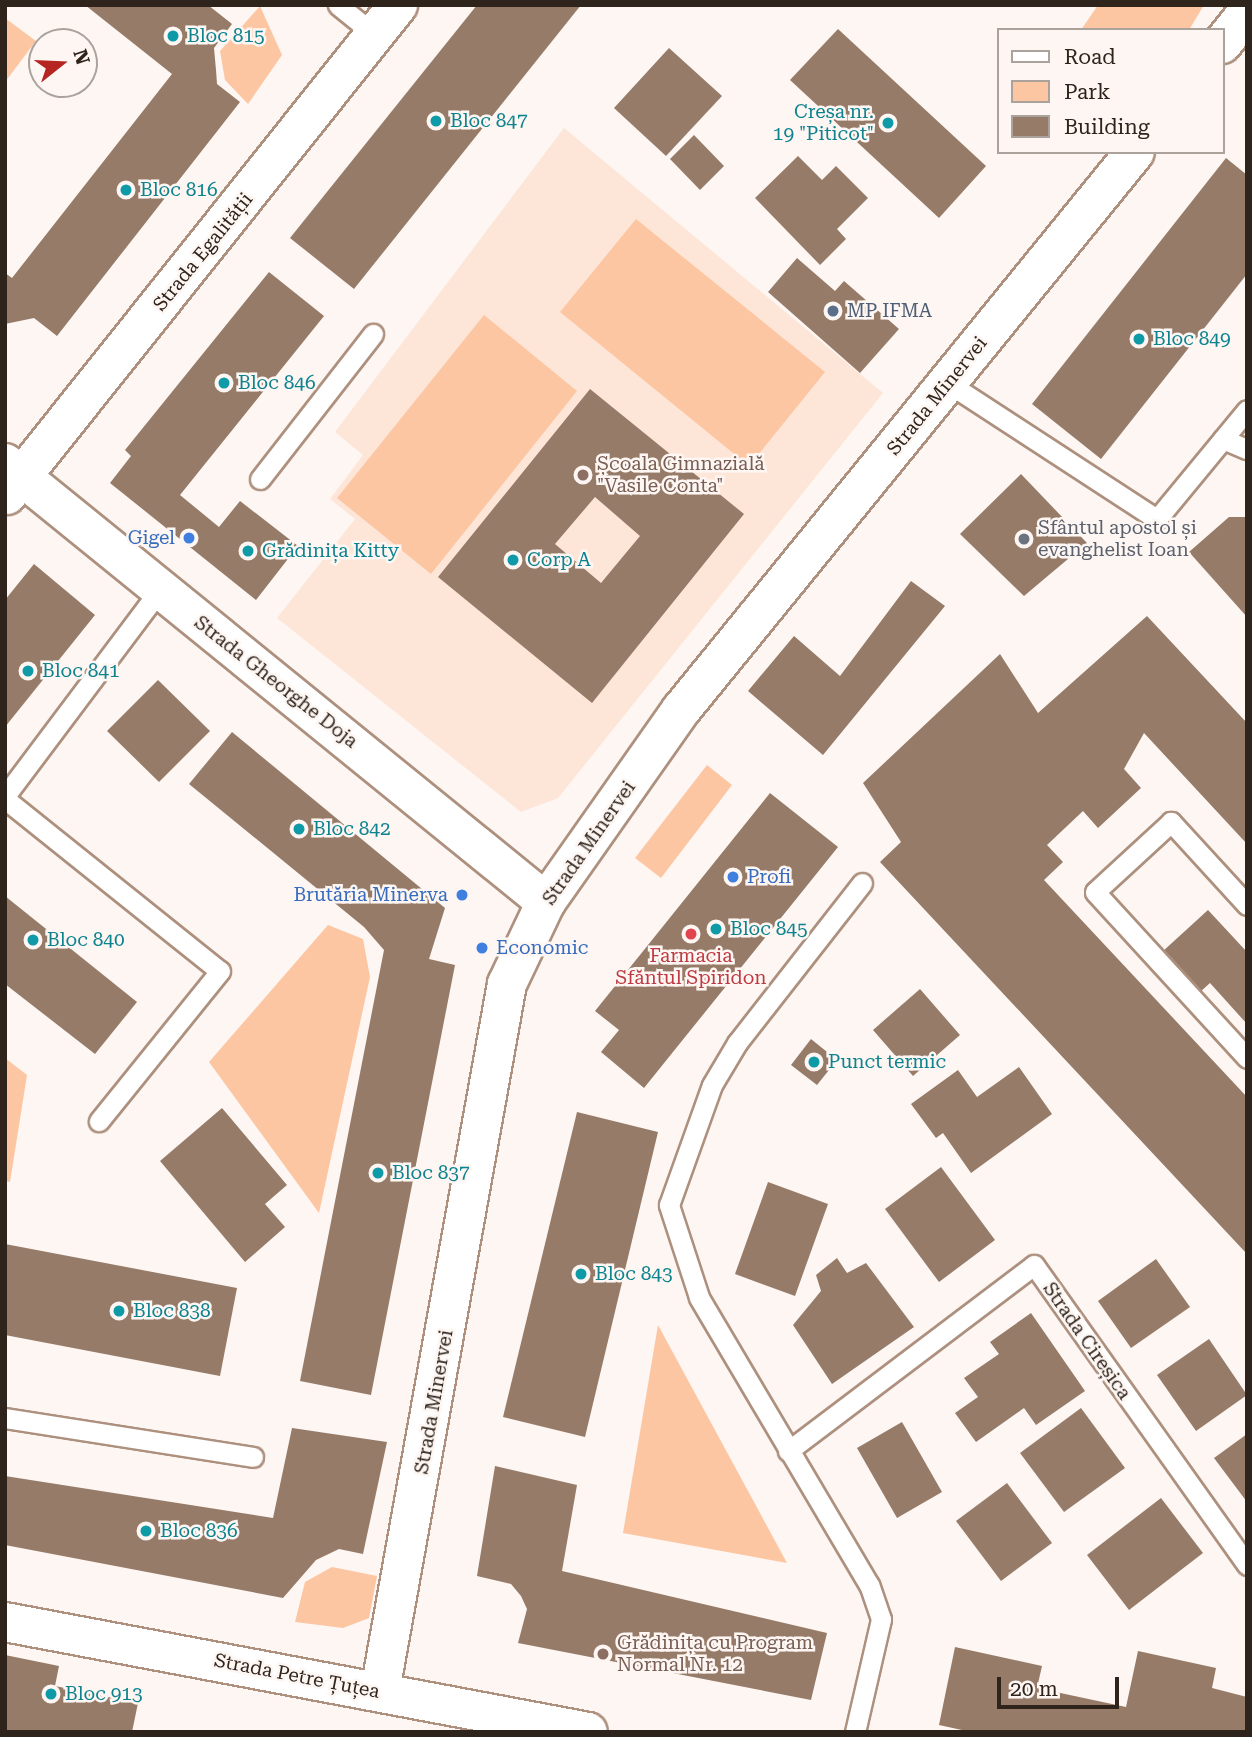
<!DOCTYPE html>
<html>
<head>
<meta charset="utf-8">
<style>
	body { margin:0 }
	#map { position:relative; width:1252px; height:1737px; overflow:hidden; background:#fdf6f2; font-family:"Roboto Serif",serif }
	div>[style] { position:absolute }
	.built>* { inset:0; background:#fde6d8 }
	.green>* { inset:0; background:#fdc6a2 }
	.building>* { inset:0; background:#977b69 }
	.roads { filter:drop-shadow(2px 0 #ad907e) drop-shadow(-2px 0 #ad907e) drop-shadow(0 2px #ad907e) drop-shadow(0 -2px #ad907e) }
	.service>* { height:19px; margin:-9.5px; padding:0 9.5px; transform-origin:9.5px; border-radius:9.5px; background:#fff }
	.minor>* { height:38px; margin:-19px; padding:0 19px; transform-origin:19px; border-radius:19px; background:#fff }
	.dots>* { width:19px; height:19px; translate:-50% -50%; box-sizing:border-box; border:4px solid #fdf6f2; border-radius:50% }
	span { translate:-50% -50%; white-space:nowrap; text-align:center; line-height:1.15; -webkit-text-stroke:5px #fdf6f2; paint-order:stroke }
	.culture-label { font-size:19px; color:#0d838f }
	.left { translate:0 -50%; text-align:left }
	.right { translate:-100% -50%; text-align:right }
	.street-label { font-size:19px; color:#2f241c }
	.service-label { font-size:19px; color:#4e5e75 }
	.education-label { font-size:19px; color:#785e54 }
	.worship-label { font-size:19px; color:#5b616d }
	.shop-label { font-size:19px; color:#366cbe }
	.health-label { font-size:19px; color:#be3a42 }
	.frame { position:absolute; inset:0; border:7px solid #2f241c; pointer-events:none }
	.legend { position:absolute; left:997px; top:28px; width:228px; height:126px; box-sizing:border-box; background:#fdf6f2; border:2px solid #aba29c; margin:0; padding:9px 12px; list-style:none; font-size:21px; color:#2f241c }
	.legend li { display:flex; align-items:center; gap:14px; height:35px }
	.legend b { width:35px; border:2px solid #aba29c }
	.north { position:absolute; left:28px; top:28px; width:70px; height:70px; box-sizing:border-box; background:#fdf6f2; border:2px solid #aba29c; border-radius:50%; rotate:72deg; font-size:19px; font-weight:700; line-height:28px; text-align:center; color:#2f241c }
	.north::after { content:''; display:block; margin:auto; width:24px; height:32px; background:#b52623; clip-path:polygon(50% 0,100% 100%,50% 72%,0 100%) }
	.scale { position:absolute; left:997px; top:1677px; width:122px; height:32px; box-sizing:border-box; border:4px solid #2f241c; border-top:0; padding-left:9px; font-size:21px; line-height:24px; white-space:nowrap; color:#2f241c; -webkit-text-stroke:5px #fdf6f2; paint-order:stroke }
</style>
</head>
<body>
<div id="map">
	<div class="built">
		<div style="clip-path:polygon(564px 128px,883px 393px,558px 798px,521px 812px,277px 618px,355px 519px,330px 499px,363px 455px,335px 432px)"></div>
	</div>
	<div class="green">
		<div style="clip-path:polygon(1098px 5px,1204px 5px,1189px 30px,1081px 30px)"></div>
		<div style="clip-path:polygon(260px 6px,282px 55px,248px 104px,225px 80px,220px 51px)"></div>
		<div style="clip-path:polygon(5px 18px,36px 41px,5px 82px)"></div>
		<div style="clip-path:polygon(636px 219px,825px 372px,749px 466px,560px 312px)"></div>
		<div style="clip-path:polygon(484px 315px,577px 391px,431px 574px,337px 498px)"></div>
		<div style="clip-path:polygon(707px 765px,732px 785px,661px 878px,635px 858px)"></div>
		<div style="clip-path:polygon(328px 925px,363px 939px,370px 977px,319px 1213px,209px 1062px)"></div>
		<div style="clip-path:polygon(5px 1058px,27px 1075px,10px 1182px,5px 1181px)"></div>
		<div style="clip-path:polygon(658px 1325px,787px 1563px,623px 1533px)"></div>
		<div style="clip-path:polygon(332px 1567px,377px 1576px,369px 1618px,343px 1628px,295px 1622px,305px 1582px)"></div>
	</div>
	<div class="building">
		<div style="clip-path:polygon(85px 5px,208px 5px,232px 24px,214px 48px,216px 70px,217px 84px,240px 102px,57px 336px,34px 318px,5px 324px,5px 273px,12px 278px,172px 74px)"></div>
		<div style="clip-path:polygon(477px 5px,581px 5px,354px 289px,290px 238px)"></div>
		<div style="clip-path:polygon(838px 29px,986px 166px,939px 218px,790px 80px)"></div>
		<div style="clip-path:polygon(669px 48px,722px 96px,666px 156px,614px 108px)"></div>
		<div style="clip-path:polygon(694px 135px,724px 166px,700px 190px,670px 159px)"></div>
		<div style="clip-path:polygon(798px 156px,822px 180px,836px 166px,868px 198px,837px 229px,846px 239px,820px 265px,755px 198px)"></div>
		<div style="clip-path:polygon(1226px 158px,1247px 175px,1247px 274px,1101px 459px,1032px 404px)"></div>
		<div style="clip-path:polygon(797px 258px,835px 291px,844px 281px,899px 329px,860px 373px,768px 292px)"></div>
		<div style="clip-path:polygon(269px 272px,324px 316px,180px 495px,219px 527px,240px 501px,298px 546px,256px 600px,110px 483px,131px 456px,125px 450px)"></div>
		<div style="clip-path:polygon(evenodd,590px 389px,744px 514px,592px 703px,438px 577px,590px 389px,595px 497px,640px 536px,601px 583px,555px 544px,595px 497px)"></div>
		<div style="clip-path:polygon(1021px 474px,1087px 543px,1024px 596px,960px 534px)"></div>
		<div style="clip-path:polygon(1229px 517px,1247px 517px,1247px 617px,1189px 552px)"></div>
		<div style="clip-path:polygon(34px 564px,95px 615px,5px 727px,5px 600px)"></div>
		<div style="clip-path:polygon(911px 581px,945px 606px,823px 755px,748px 691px,794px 636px,840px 676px)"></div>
		<div style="clip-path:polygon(1147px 616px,1247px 723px,1247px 844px,1144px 733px,1124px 769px,1141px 788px,1098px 828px,1083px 811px,1047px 845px,1063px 862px,1044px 880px,1247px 1097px,1247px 1254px,880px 862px,901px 842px,863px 783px,1000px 654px,1038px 713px)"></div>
		<div style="clip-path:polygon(158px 680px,210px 731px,159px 782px,107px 731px)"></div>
		<div style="clip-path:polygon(232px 732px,445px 908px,429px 959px,455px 965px,371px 1395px,300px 1381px,384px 950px,364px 927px,189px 784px)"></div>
		<div style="clip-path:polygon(770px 793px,838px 847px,644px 1088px,601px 1052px,619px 1030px,595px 1011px)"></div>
		<div style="clip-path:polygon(5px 896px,137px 1002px,95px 1054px,5px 984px)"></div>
		<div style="clip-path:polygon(1208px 910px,1247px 952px,1247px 1024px,1210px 983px,1199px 993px,1162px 952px)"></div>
		<div style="clip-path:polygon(920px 989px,960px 1035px,913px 1076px,873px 1030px)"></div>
		<div style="clip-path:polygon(811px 1039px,837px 1060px,817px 1085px,791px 1065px)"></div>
		<div style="clip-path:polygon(1019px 1067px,1052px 1114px,971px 1173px,943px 1133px,936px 1138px,911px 1104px,958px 1070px,977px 1097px)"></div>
		<div style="clip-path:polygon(222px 1108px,287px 1185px,265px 1204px,285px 1227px,245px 1262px,160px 1161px)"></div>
		<div style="clip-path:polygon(577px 1112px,658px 1132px,585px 1437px,503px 1417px)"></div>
		<div style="clip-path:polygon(941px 1167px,995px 1240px,939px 1282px,885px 1209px)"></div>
		<div style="clip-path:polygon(768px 1182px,828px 1204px,795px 1296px,735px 1274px)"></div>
		<div style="clip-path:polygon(5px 1244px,237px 1288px,220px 1376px,5px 1335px)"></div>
		<div style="clip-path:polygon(837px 1258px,847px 1273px,866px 1263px,914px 1327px,832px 1384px,793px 1325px,821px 1291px,816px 1275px)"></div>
		<div style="clip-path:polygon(1156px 1259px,1190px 1307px,1131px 1348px,1098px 1301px)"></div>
		<div style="clip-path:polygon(1031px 1313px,1085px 1391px,1036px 1425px,1024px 1408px,976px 1442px,955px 1413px,978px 1397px,964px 1378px,999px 1354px,990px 1342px)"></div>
		<div style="clip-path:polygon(1209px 1339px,1247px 1395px,1196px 1431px,1157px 1375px)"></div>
		<div style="clip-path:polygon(1081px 1408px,1125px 1468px,1064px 1512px,1020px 1453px)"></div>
		<div style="clip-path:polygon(902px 1422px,942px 1492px,897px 1518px,857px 1448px)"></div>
		<div style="clip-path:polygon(292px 1428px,387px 1442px,363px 1554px,339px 1549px,316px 1560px,283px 1598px,5px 1545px,5px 1476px,273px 1518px)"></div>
		<div style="clip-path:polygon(1247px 1434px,1247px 1502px,1214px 1458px)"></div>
		<div style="clip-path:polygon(495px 1466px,577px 1485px,562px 1571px,827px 1633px,811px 1700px,518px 1643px,527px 1609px,521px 1596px,511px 1584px,477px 1576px)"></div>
		<div style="clip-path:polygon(1007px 1483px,1052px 1543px,1001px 1581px,956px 1521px)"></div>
		<div style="clip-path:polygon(1161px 1498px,1203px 1553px,1129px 1610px,1087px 1555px)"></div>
		<div style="clip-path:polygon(955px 1647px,1042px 1666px,1037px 1688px,1126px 1707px,1138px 1651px,1216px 1668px,1212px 1688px,1247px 1697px,1247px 1732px,971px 1732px,939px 1725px)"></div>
		<div style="clip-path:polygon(5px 1655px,59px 1666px,55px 1686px,138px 1703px,132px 1732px,5px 1732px)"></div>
	</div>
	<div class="roads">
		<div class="service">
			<div style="left:338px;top:5px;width:48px;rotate:39deg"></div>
			<div style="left:948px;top:383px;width:249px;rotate:33.1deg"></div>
			<div style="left:1157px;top:519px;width:141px;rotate:-50.5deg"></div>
			<div style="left:1223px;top:439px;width:26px;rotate:23deg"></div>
			<div style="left:260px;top:479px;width:184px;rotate:-52.1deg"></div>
			<div style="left:5px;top:796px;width:256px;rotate:-53.1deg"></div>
			<div style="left:5px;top:799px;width:275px;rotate:38.7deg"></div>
			<div style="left:220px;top:971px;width:193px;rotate:128.9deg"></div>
			<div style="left:1247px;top:905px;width:113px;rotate:-132.5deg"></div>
			<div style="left:1171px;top:822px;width:103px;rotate:137.4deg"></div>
			<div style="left:1095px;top:892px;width:225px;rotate:47.5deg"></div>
			<div style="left:5px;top:1418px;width:251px;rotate:8.9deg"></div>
			<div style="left:788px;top:1451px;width:308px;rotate:-37.1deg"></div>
			<div style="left:1034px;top:1265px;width:368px;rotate:54.6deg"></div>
			<div style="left:855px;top:1732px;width:116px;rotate:-77deg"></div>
			<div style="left:881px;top:1619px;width:36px;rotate:-109deg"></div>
			<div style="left:869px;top:1585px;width:334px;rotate:-120.6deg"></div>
			<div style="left:699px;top:1297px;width:97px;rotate:-108.1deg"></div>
			<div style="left:669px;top:1205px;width:127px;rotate:-70.3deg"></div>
			<div style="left:712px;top:1085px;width:49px;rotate:-59.2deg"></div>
			<div style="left:737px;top:1043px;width:203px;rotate:-52deg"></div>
		</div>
		<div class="minor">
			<div style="left:1222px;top:44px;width:40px;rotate:-51deg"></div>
			<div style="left:5px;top:463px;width:697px;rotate:39.06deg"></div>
			<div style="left:7px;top:495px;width:627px;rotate:-51.41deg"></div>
			<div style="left:5px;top:1622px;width:593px;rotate:10.68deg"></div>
			<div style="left:380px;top:1691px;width:718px;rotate:-79.82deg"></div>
			<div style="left:507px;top:984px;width:91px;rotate:-64.6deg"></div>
			<div style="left:546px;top:902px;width:235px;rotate:-54.9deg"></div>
			<div style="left:681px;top:710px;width:719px;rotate:-50.87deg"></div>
		</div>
	</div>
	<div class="dots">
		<div style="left:173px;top:36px;background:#0f9aa8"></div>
		<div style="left:436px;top:121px;background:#0f9aa8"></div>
		<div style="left:888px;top:123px;background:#0f9aa8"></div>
		<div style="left:126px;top:190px;background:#0f9aa8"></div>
		<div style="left:833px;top:311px;background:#5c6f8a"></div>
		<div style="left:1139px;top:339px;background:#0f9aa8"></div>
		<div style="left:224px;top:383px;background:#0f9aa8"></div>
		<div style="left:583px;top:475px;background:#8d6e63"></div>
		<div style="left:189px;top:538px;background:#3f7fe0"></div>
		<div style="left:1024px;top:539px;background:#6b7280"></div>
		<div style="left:248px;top:551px;background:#0f9aa8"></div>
		<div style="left:513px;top:560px;background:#0f9aa8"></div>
		<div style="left:28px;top:671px;background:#0f9aa8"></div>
		<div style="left:299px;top:829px;background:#0f9aa8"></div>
		<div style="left:733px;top:877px;background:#3f7fe0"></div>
		<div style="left:462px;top:895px;background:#3f7fe0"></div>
		<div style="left:716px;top:929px;background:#0f9aa8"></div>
		<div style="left:691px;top:934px;background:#e0444e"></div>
		<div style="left:33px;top:940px;background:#0f9aa8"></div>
		<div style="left:482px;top:948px;background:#3f7fe0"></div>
		<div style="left:814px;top:1062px;background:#0f9aa8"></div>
		<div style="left:378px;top:1173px;background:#0f9aa8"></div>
		<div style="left:581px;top:1274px;background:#0f9aa8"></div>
		<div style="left:119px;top:1311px;background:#0f9aa8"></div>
		<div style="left:146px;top:1531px;background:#0f9aa8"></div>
		<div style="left:603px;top:1654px;background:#8d6e63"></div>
		<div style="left:51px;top:1694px;background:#0f9aa8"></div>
	</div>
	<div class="culture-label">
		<span class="left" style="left:187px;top:36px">Bloc 815</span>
		<span class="right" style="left:874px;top:123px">Creșa nr.<br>19 "Piticot"</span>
		<span class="left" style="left:450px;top:121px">Bloc 847</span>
		<span class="left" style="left:140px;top:190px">Bloc 816</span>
		<span class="left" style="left:1153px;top:339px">Bloc 849</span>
		<span class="left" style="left:238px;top:383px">Bloc 846</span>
		<span class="left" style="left:262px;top:551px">Grădinița Kitty</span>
		<span class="left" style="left:527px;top:560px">Corp A</span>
		<span class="left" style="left:42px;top:671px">Bloc 841</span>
		<span class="left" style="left:313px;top:829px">Bloc 842</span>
		<span class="left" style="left:730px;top:929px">Bloc 845</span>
		<span class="left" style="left:47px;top:940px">Bloc 840</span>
		<span class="left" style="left:828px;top:1062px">Punct termic</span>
		<span class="left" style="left:392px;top:1173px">Bloc 837</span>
		<span class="left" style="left:595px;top:1274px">Bloc 843</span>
		<span class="left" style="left:133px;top:1311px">Bloc 838</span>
		<span class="left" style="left:160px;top:1531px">Bloc 836</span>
		<span class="left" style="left:65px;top:1694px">Bloc 913</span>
	</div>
	<div class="street-label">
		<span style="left:203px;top:252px;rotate:-51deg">Strada Egalității</span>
		<span style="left:937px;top:396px;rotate:-51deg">Strada Minervei</span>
		<span style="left:276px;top:682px;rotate:38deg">Strada Gheorghe Doja</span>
		<span style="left:589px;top:843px;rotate:-55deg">Strada Minervei</span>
		<span style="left:1087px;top:1341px;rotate:55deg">Strada Cireșica</span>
		<span style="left:434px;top:1402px;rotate:-80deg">Strada Minervei</span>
		<span style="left:297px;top:1676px;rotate:11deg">Strada Petre Țuțea</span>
	</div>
	<div class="service-label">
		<span class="left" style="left:847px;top:311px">MP IFMA</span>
	</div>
	<div class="education-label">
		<span class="left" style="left:597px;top:475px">Școala Gimnazială<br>"Vasile Conta"</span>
		<span class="left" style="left:617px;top:1654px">Grădinița cu Program<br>Normal Nr. 12</span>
	</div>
	<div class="worship-label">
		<span class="left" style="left:1038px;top:539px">Sfântul apostol și<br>evanghelist Ioan</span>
	</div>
	<div class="shop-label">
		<span class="right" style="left:175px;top:538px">Gigel</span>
		<span class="left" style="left:747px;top:877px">Profi</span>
		<span class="right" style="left:448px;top:895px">Brutăria Minerva</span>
		<span class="left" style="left:496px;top:948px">Economic</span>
	</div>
	<div class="health-label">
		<span style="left:691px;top:967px">Farmacia<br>Sfăntul Spiridon</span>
	</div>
	<div class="frame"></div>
	<ul class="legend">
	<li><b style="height:9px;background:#fff"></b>Road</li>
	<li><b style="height:19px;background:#fdc6a2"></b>Park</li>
	<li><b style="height:19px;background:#977b69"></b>Building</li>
	</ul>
	<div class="north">N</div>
	<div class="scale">20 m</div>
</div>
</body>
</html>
